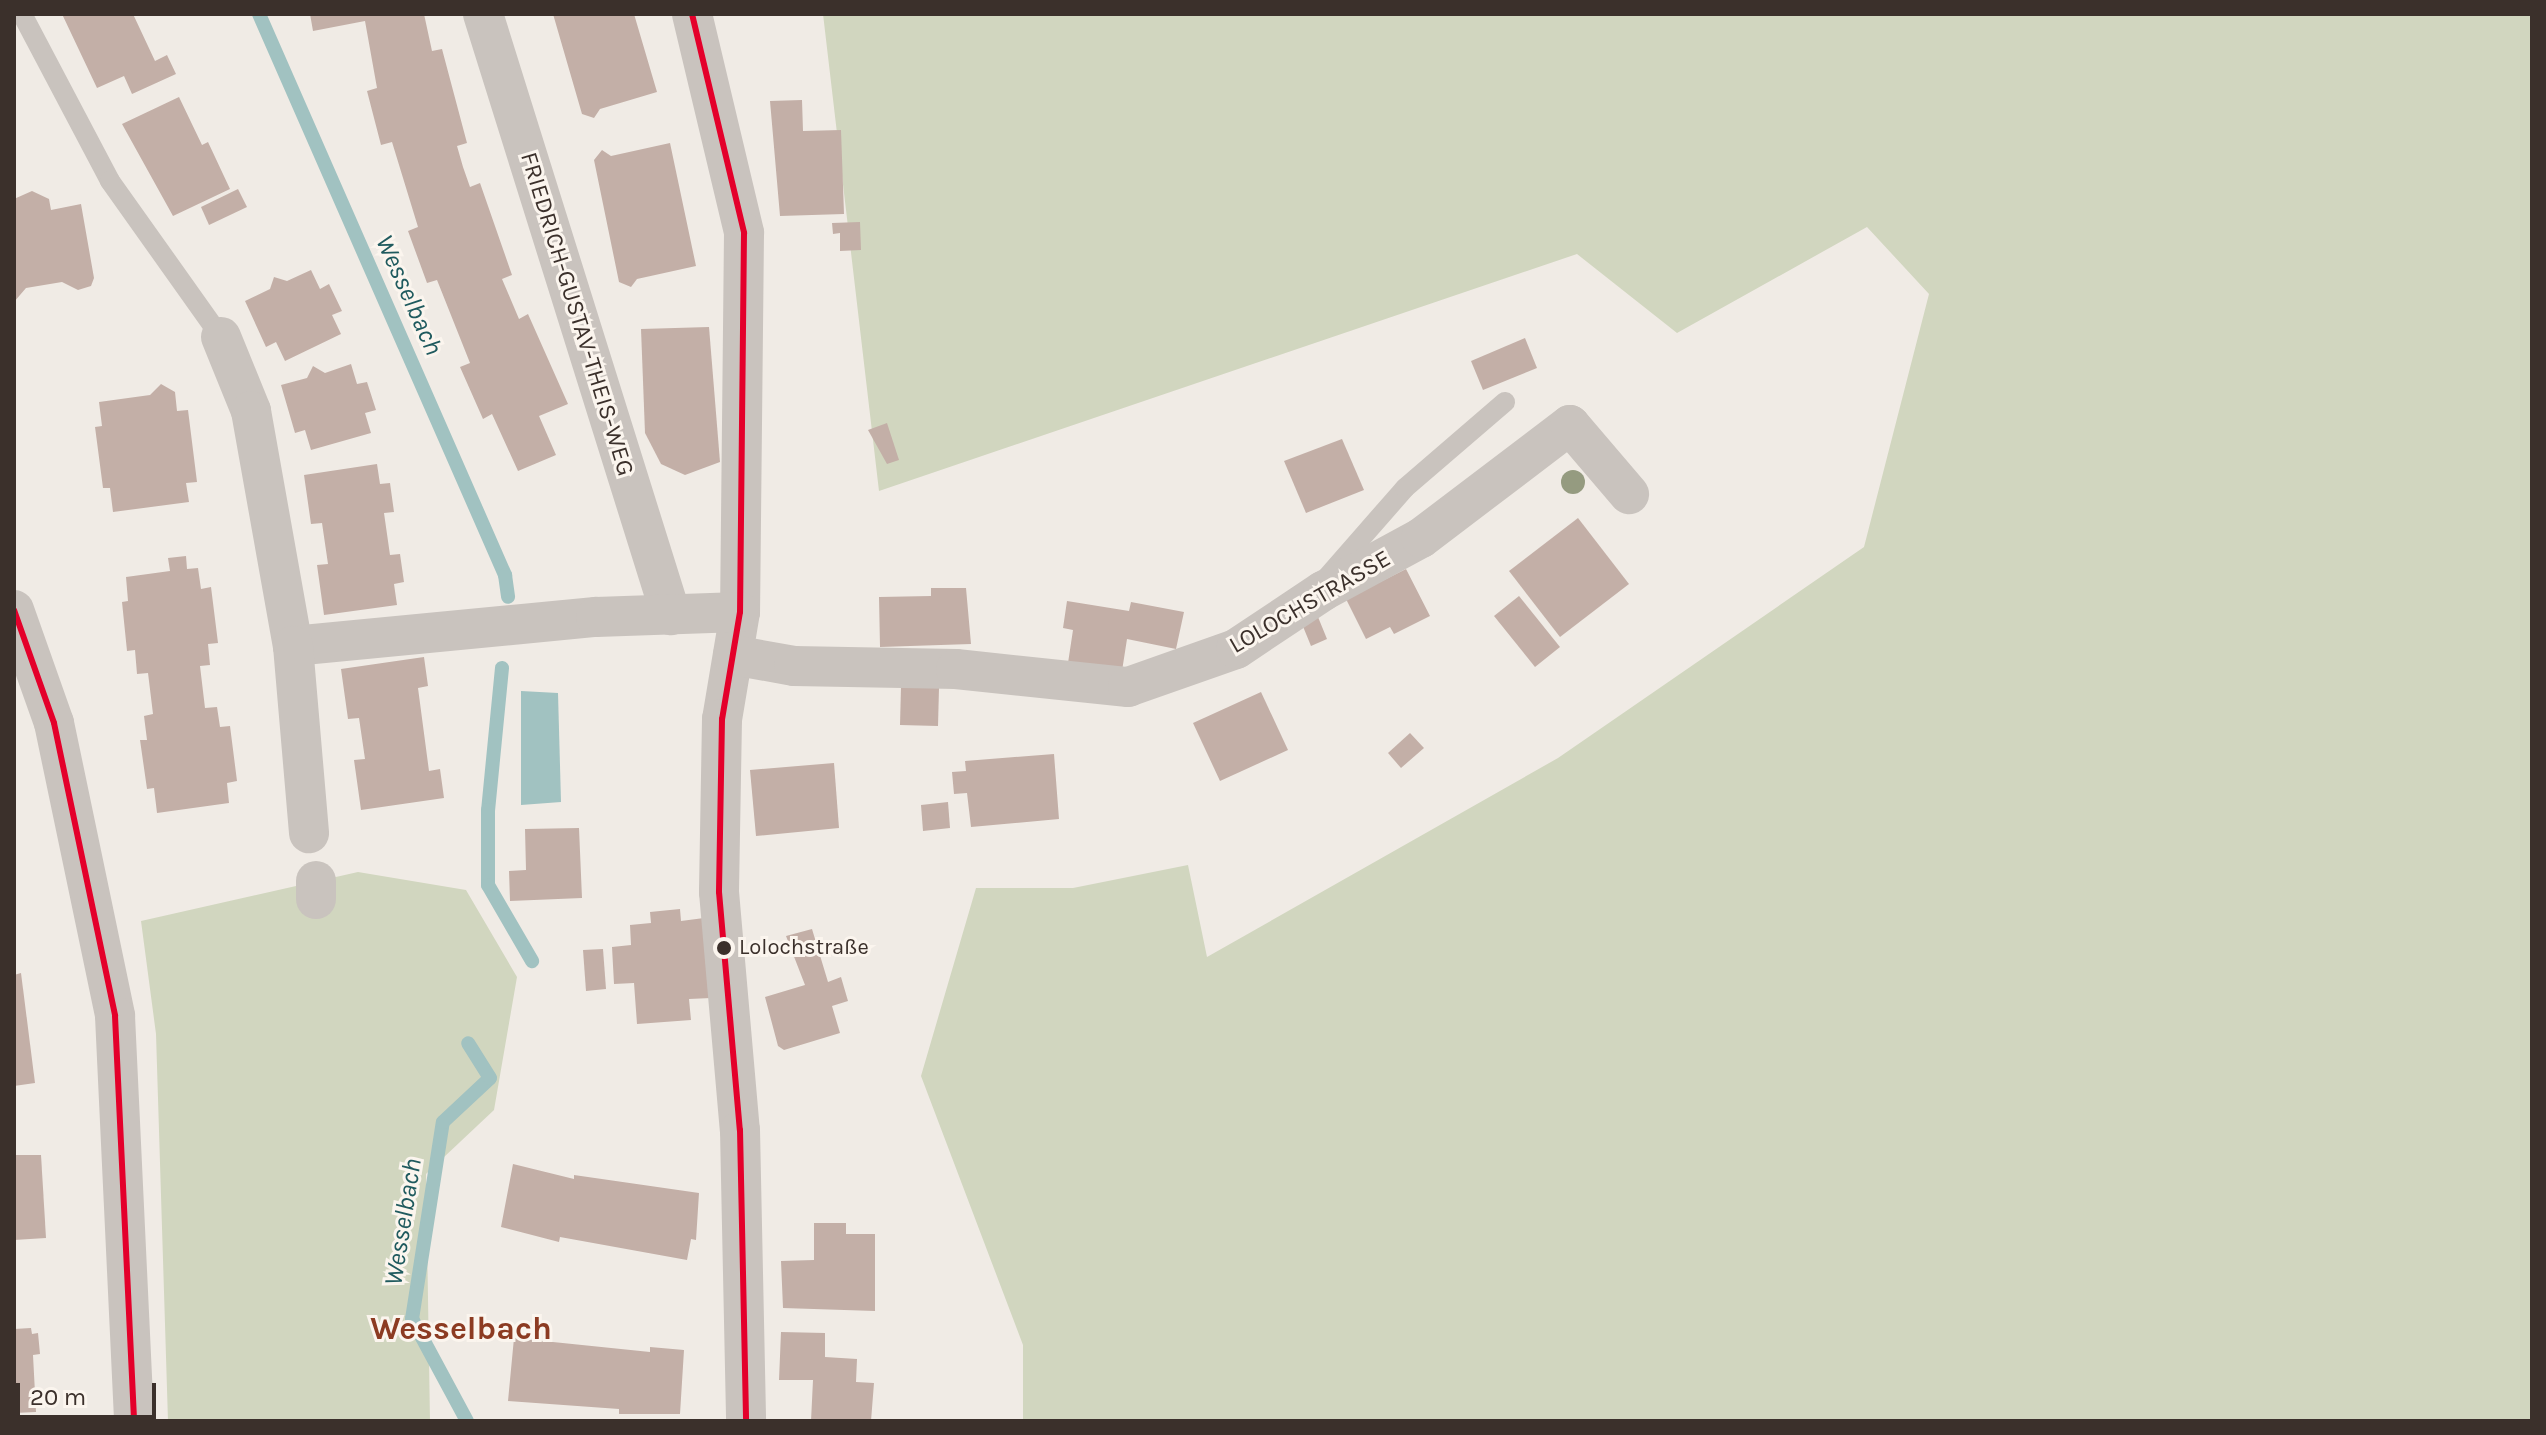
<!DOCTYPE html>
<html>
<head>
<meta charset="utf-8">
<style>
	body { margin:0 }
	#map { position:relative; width:2546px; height:1435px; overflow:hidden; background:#f0ebe5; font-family:Karla,sans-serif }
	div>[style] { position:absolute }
	.green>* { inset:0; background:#d1d6bf }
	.water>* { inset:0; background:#a1c2c1 }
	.stream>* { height:14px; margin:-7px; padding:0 7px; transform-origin:7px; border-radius:7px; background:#a1c2c1 }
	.building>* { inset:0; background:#c3afa7 }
	.service>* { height:20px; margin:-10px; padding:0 10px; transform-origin:10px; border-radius:10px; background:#c9c3be }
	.minor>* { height:40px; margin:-20px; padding:0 20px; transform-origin:20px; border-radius:20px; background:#c9c3be }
	.bus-1>* { height:6px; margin:-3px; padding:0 3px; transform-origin:3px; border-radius:3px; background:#e4002b }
	.trees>* { width:24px; height:24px; margin:-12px; border-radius:50%; background:#959b80 }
	.dots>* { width:22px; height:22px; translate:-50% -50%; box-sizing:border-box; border:4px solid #fbf5ee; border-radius:50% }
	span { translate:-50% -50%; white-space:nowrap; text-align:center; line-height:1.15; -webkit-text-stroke:6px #fbf5ee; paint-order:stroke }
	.bus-label { font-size:22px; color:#3b302b }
	.left { translate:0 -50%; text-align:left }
	.street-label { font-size:24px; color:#3b302b }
	.water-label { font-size:26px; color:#1f5a5e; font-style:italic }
	.district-label { font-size:32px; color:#8c3b22; font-weight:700 }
	.frame { position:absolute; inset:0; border:16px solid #3b302b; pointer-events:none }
	.scale { position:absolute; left:16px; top:1383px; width:140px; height:36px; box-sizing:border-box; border:4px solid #3b302b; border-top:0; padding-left:10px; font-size:24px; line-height:28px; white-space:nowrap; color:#3b302b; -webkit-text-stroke:6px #fbf5ee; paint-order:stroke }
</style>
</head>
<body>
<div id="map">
	<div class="green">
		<div style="clip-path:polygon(823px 14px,2532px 14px,2532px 1421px,1023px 1421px,1023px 1345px,921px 1076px,976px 888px,1073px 888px,1188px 865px,1207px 957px,1558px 758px,1864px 547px,1929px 294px,1867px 227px,1677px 333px,1577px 254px,879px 491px)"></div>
		<div style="clip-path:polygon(358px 872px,466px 890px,517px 977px,494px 1110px,426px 1174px,430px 1421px,168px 1421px,156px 1034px,141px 921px)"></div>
	</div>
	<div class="water">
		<div style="clip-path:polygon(521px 691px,558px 693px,561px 802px,521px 805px)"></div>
	</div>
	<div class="stream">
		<div style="left:259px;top:14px;width:613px;rotate:66.32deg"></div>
		<div style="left:505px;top:575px;width:22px;rotate:82deg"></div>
		<div style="left:502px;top:668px;width:143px;rotate:95.6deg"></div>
		<div style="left:488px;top:810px;width:75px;rotate:90deg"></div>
		<div style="left:488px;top:885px;width:88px;rotate:59.9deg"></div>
		<div style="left:467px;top:1421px;width:116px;rotate:-118.3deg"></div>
		<div style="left:412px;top:1319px;width:199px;rotate:-81.1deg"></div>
		<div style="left:443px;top:1122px;width:64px;rotate:-43.1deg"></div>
		<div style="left:490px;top:1078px;width:41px;rotate:-122.2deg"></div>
	</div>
	<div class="building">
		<div style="clip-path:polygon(62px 14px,133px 14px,155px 61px,167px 55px,176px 74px,132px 94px,124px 76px,97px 88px)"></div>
		<div style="clip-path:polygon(310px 14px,424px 14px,432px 51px,442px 49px,467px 143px,457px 146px,463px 167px,470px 187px,480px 183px,512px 275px,502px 279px,519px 319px,528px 314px,568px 404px,539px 416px,556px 455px,518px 471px,492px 414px,483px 419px,460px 367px,470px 363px,437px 280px,427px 283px,408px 231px,418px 227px,392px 142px,381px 145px,367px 91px,377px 88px,365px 21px,313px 31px)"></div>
		<div style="clip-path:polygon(553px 14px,634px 14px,657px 92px,600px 109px,594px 118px,582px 114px)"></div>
		<div style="clip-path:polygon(179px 97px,202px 145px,208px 142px,230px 189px,173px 216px,122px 124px)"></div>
		<div style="clip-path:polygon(802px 100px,803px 131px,841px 130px,844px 214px,780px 216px,770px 101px)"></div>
		<div style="clip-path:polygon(670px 143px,696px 266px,637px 279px,631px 287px,619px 282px,594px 160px,602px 150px,611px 156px)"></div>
		<div style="clip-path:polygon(238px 189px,247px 207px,209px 225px,201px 207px)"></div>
		<div style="clip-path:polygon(32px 191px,49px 199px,51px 210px,81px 204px,94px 278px,91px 286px,78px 290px,62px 282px,26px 288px,14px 302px,14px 199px)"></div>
		<div style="clip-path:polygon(860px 222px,861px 250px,840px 251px,840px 233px,833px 234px,832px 223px)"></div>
		<div style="clip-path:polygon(311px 270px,320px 289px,329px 284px,342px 311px,332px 315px,341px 334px,285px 361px,276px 342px,266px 347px,245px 301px,270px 289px,274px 277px,287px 281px)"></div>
		<div style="clip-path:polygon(709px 327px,720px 462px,685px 475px,661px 464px,645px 433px,641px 329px)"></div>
		<div style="clip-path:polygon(1525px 338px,1537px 368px,1483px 390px,1471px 361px)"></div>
		<div style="clip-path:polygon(351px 364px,357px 384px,367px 382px,376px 410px,365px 413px,371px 433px,311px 450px,305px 430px,295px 433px,281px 385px,307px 378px,313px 366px,325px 373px)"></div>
		<div style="clip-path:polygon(161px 384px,175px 392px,177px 411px,188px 410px,197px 482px,186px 483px,189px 502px,113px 512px,110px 488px,103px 488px,95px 427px,102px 426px,99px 402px,150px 395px)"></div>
		<div style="clip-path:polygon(887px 423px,899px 460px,887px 464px,868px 430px)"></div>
		<div style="clip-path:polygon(1342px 439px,1364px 490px,1306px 513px,1284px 461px)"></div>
		<div style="clip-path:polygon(377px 464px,380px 484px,390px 483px,394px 512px,384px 513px,390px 555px,400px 554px,404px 582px,394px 584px,397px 605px,324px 615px,317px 565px,328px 564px,322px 523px,311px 524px,304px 475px)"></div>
		<div style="clip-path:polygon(1578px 518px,1629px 584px,1560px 637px,1509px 571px)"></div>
		<div style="clip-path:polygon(186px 556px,187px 569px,198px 568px,201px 589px,211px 587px,218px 643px,208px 644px,210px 665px,200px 666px,205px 708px,217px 707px,220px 727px,230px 726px,237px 781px,227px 783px,229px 803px,157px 813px,154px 788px,147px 789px,140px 740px,147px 740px,144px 716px,153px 714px,148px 673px,137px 674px,135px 650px,127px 651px,122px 602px,128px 601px,126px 577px,170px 571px,168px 558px)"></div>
		<div style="clip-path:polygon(1406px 569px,1430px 616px,1394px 634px,1390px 627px,1366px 639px,1346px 599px)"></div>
		<div style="clip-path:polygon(931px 588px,966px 588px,971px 644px,880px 647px,879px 597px,931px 596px)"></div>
		<div style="clip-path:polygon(1519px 596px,1560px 647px,1535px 667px,1494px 616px)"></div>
		<div style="clip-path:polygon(1067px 601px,1129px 611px,1131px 602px,1184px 612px,1176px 649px,1127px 639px,1122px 671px,1068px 663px,1073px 630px,1063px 628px)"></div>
		<div style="clip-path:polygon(1318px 617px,1327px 639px,1311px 646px,1302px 624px)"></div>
		<div style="clip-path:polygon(424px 657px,428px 686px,418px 688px,429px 771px,440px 769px,444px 798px,361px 810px,354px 760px,365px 759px,359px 718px,348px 719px,341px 669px)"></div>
		<div style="clip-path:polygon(901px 687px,939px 688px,938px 726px,900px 725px)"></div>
		<div style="clip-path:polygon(1261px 692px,1288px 750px,1220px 781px,1193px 723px)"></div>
		<div style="clip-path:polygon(1410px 733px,1424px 748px,1401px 768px,1388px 753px)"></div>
		<div style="clip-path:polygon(1054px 754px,1059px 819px,971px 827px,967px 793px,954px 794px,952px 772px,966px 771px,965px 761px)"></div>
		<div style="clip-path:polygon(834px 763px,839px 828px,756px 836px,750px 770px)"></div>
		<div style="clip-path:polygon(948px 802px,950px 828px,923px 831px,921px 805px)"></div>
		<div style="clip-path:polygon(579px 828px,582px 898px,510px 901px,509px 871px,526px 870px,525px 829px)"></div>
		<div style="clip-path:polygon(680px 909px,681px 921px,704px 918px,711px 998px,689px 999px,691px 1020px,637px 1024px,634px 983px,614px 984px,612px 947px,631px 945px,630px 925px,651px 923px,650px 912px)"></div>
		<div style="clip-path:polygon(812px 929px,828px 982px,841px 977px,848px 1001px,832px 1006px,840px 1033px,784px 1050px,778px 1046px,765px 997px,805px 985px,786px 936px)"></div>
		<div style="clip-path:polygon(603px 949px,606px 989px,586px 991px,583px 950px)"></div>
		<div style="clip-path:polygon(21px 973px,35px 1083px,14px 1086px,14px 975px)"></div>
		<div style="clip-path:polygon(14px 1155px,41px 1155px,46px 1238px,14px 1240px)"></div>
		<div style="clip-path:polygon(513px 1164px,574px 1179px,574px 1175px,699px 1193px,696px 1240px,691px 1239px,687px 1260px,560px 1237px,559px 1242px,501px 1227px)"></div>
		<div style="clip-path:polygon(814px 1223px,846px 1223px,846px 1234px,875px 1234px,875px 1311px,783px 1308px,781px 1261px,814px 1260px)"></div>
		<div style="clip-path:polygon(31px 1328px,32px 1334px,38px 1333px,40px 1354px,33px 1355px,36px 1412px,14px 1413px,14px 1329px)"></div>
		<div style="clip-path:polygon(781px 1332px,825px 1333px,825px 1357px,857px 1359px,856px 1382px,874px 1383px,871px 1421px,811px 1421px,813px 1380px,779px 1380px)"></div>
		<div style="clip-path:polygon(514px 1338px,650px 1352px,650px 1347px,684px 1350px,680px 1414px,619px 1414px,619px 1409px,508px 1401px)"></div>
	</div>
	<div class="service">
		<div style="left:22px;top:14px;width:189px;rotate:62.2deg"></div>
		<div style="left:110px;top:181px;width:191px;rotate:54.6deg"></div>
		<div style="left:1328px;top:576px;width:117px;rotate:-48.8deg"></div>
		<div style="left:1405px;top:488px;width:132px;rotate:-40.7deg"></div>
	</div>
	<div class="minor">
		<div style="left:483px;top:14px;width:630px;rotate:72.63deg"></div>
		<div style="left:692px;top:14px;width:225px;rotate:76.6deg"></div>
		<div style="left:744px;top:233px;width:379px;rotate:90.6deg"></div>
		<div style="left:740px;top:612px;width:109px;rotate:99.5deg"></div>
		<div style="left:722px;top:719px;width:173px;rotate:91deg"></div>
		<div style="left:719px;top:892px;width:239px;rotate:85deg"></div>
		<div style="left:740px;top:1130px;width:291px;rotate:88.8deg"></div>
		<div style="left:221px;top:337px;width:80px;rotate:67.9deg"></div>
		<div style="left:251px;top:411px;width:239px;rotate:79.9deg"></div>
		<div style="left:293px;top:646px;width:304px;rotate:-5.5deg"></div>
		<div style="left:596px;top:617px;width:144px;rotate:-2deg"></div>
		<div style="left:14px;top:610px;width:120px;rotate:70.5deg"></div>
		<div style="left:54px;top:723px;width:299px;rotate:78.2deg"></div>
		<div style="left:115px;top:1016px;width:405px;rotate:87.3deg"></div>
		<div style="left:293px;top:646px;width:188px;rotate:85.1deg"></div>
		<div style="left:733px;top:655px;width:62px;rotate:10.2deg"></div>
		<div style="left:794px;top:666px;width:162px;rotate:1.1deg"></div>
		<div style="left:956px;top:669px;width:173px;rotate:6deg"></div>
		<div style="left:1128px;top:687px;width:114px;rotate:-19.4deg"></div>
		<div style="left:1236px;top:649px;width:105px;rotate:-33.7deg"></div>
		<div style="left:1323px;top:591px;width:111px;rotate:-28.4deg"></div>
		<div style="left:1421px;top:538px;width:187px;rotate:-37.2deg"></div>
		<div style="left:1570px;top:425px;width:91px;rotate:49.5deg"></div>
		<div style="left:316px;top:881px;width:18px;rotate:90deg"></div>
	</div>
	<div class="bus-1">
		<div style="left:692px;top:14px;width:225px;rotate:76.6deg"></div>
		<div style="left:744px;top:233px;width:379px;rotate:90.6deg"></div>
		<div style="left:740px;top:612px;width:109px;rotate:99.5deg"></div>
		<div style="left:722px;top:719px;width:173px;rotate:91deg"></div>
		<div style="left:719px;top:892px;width:239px;rotate:85deg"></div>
		<div style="left:740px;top:1130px;width:291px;rotate:88.8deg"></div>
		<div style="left:14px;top:610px;width:120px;rotate:70.5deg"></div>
		<div style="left:54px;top:723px;width:299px;rotate:78.2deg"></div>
		<div style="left:115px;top:1016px;width:405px;rotate:87.3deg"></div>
	</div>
	<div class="trees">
		<div style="left:1573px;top:482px"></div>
	</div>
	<div class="dots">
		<div style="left:724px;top:948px;background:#3b302b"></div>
	</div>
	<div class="bus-label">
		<span class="left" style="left:739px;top:948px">Lolochstraße</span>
	</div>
	<div class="street-label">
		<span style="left:577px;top:314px;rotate:73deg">FRIEDRICH-GUSTAV-THEIS-WEG</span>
		<span style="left:1310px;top:602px;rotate:-30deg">LOLOCHSTRASSE</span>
	</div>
	<div class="water-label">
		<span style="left:409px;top:295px;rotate:66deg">Wesselbach</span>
		<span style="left:403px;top:1222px;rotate:-81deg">Wesselbach</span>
	</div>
	<div class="district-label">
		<span style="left:461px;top:1329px">Wesselbach</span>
	</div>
	<div class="frame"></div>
	<div class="scale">20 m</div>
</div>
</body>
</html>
